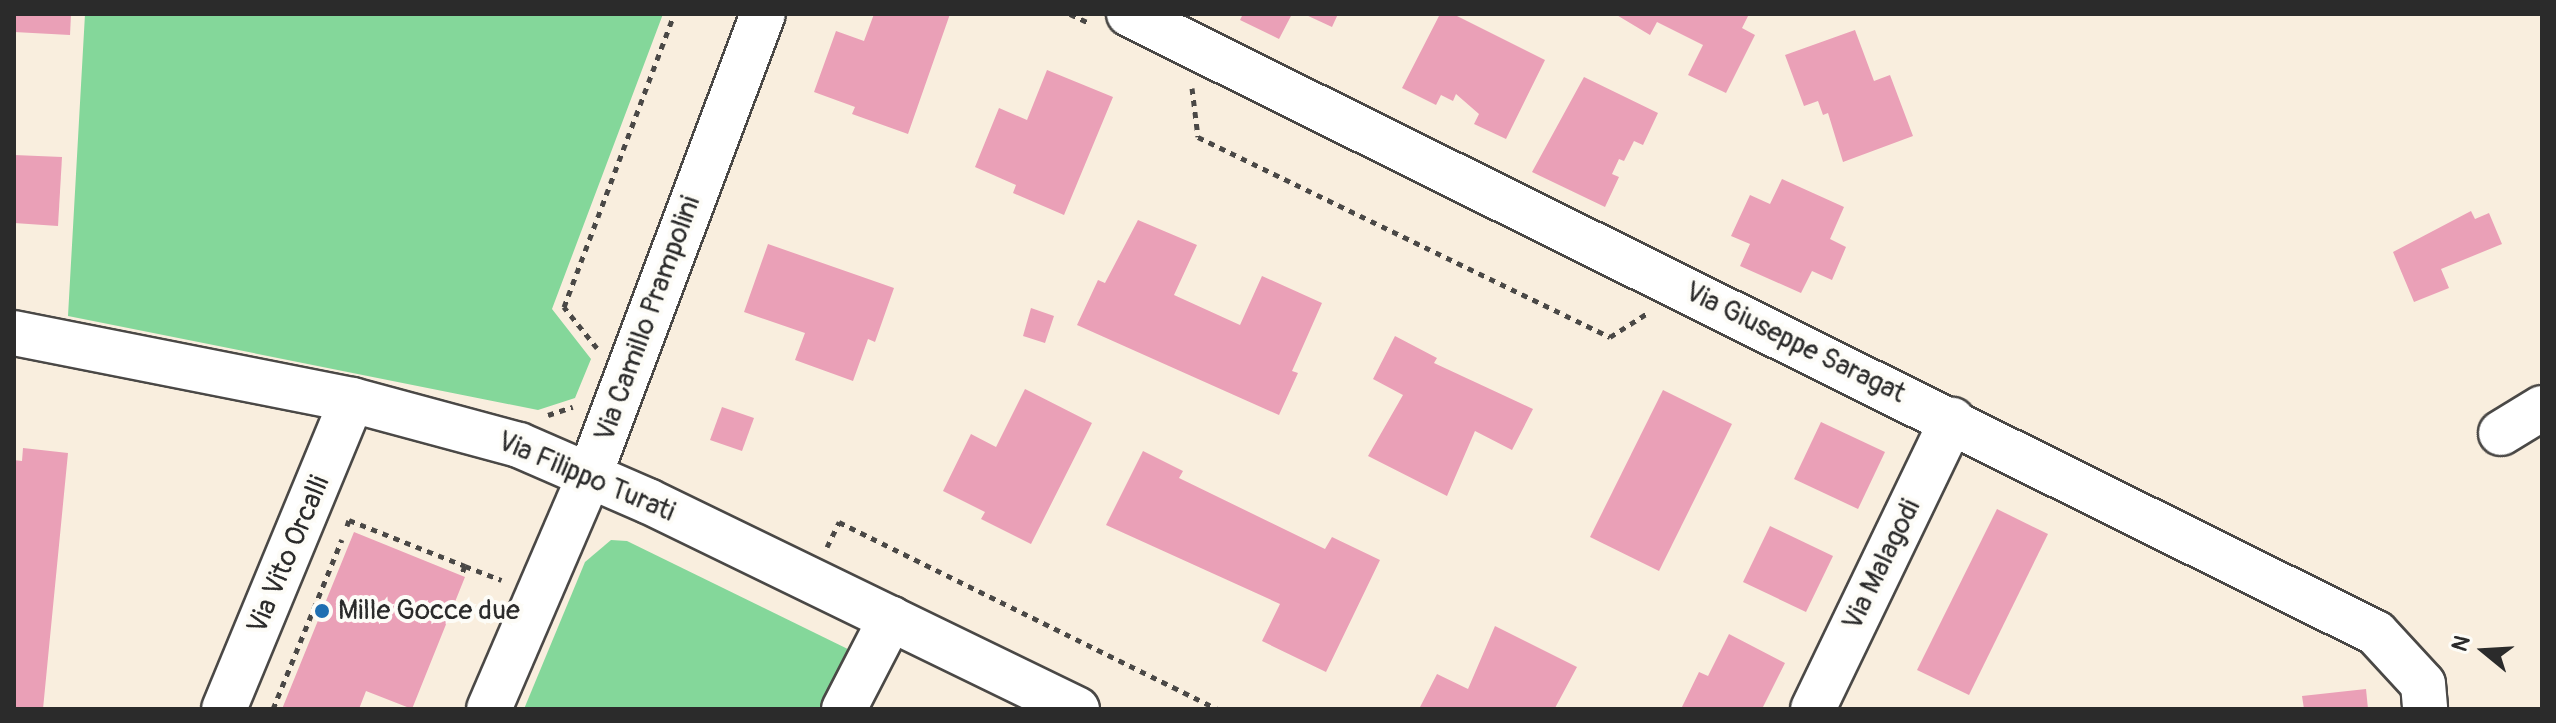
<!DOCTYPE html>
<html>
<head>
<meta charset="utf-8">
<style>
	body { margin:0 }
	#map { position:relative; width:2556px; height:723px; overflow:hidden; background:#f9eede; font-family:Pangolin,sans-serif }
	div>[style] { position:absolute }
	.green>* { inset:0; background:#84d79a }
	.building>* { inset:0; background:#eaa0b7 }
	.path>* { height:5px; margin-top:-2.5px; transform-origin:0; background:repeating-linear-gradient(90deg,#4a4846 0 6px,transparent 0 12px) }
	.roads { filter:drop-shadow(2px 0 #4a4846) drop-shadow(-2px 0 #4a4846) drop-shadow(0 2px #4a4846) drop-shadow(0 -2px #4a4846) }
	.minor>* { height:44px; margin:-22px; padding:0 22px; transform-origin:22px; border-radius:22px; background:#fff }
	.dots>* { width:22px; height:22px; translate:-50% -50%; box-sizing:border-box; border:4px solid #fdfcf7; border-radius:50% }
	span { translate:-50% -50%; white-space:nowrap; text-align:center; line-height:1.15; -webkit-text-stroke:8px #fdfcf7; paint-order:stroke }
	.street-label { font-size:28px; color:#2b2b2b }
	.poi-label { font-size:28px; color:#2b2b2b }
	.left { translate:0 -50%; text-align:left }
	.frame { position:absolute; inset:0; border:16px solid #2b2b2b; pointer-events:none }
	.north { position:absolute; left:2444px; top:611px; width:80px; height:80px; -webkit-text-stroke:6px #fdfcf7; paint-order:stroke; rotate:288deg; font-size:22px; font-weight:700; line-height:32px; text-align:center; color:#2b2b2b }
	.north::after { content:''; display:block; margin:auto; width:28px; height:36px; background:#2b2b2b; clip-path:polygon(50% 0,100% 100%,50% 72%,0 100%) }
</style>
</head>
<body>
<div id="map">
	<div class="green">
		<div style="clip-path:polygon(85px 14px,663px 14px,552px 309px,591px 359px,575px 398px,538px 410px,68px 316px)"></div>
		<div style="clip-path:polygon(611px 540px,627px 541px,860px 655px,833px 709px,524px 709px,585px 562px)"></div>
	</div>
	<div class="building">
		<div style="clip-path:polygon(14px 14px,71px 14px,70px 35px,14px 32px)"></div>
		<div style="clip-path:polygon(874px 14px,950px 14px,908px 134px,852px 114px,855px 107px,814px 92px,836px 31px,864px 41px)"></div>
		<div style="clip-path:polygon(1243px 14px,1292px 14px,1279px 39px,1240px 20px)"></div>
		<div style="clip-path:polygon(1304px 14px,1338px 14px,1332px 27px)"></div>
		<div style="clip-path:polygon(1440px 14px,1453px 14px,1545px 60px,1506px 139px,1474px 124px,1479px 114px,1456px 94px,1453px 101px,1441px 95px,1436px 105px,1402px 88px)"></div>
		<div style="clip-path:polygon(1615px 14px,1749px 14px,1742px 28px,1755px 35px,1726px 93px,1688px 75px,1703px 45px,1657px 22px,1650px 35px)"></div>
		<div style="clip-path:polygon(1855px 30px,1874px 81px,1890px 75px,1913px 136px,1843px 162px,1828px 113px,1823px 115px,1818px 101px,1804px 106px,1785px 55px)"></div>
		<div style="clip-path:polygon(1047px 70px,1113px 97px,1064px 215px,1013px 193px,1016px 185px,975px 167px,999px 108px,1027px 120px)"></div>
		<div style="clip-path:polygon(1584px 77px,1658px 113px,1643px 145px,1634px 141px,1624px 161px,1619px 159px,1612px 174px,1619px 177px,1605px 207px,1532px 172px)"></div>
		<div style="clip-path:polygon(14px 155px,62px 157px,58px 226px,14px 223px)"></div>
		<div style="clip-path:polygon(1782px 179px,1844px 207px,1830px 239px,1846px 247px,1832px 280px,1812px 271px,1801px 293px,1740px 266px,1750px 244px,1731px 236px,1750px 195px,1770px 204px)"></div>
		<div style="clip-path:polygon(2471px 211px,2475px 219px,2489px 213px,2502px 244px,2441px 269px,2449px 288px,2414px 302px,2393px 252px)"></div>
		<div style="clip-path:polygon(1138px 220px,1197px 245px,1174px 295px,1240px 325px,1262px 276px,1322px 303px,1292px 371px,1298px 373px,1279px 415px,1077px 325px,1098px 280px,1105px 283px)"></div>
		<div style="clip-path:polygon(768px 244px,894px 288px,875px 342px,868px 339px,853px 381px,795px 360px,805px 333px,744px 312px)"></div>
		<div style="clip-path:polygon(1031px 308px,1054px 316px,1045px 343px,1023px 336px)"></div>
		<div style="clip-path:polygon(1395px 336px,1437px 358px,1434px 363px,1533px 409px,1512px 450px,1475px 431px,1447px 496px,1368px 456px,1403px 395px,1373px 379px)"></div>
		<div style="clip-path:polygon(1025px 389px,1092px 423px,1031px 544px,981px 519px,985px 512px,943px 491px,971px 434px,996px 447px)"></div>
		<div style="clip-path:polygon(1663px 390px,1732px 424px,1659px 571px,1590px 537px)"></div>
		<div style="clip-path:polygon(722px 407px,754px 418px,742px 451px,710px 440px)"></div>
		<div style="clip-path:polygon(1821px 422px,1885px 452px,1858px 509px,1794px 479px)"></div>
		<div style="clip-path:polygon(23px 448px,68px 453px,43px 709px,14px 708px,14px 460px,22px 461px)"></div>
		<div style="clip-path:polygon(1143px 451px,1183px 471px,1179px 478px,1325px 549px,1332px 537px,1380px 560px,1326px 672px,1262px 641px,1280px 604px,1106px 525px)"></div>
		<div style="clip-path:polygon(1997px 509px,2048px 534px,1969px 695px,1917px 670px)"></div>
		<div style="clip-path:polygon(1770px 526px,1833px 556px,1806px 612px,1743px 582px)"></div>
		<div style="clip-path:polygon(354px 532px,465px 577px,412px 709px,366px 691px,359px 709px,282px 709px)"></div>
		<div style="clip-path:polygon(1495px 626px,1577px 667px,1555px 708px,1419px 709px,1437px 674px,1468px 689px)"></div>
		<div style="clip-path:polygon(1729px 634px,1785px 663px,1763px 707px,1681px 709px,1699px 672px,1708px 676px)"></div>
		<div style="clip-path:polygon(2366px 689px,2368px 709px,2304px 709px,2302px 696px)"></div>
	</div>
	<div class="path">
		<div style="left:1070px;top:14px;width:23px;rotate:25deg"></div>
		<div style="left:1192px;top:88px;width:49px;rotate:83deg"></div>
		<div style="left:1198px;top:137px;width:458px;rotate:25.9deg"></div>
		<div style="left:1610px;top:337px;width:43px;rotate:-32.6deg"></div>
		<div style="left:597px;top:348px;width:53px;rotate:-128.8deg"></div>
		<div style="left:564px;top:307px;width:313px;rotate:-69.4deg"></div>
		<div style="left:548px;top:415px;width:26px;rotate:-18deg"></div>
		<div style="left:347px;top:526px;width:6px;rotate:-72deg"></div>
		<div style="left:349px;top:520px;width:125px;rotate:21.6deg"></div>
		<div style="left:465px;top:566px;width:8px;rotate:113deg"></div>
		<div style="left:827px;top:547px;width:28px;rotate:-64deg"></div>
		<div style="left:839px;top:522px;width:422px;rotate:26.3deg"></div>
		<div style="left:465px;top:566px;width:39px;rotate:21deg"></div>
		<div style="left:273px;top:709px;width:183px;rotate:-67.9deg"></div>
	</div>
	<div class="roads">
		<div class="minor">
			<div style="left:1129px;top:14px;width:1392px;rotate:26.4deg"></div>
			<div style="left:2376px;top:633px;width:69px;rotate:47.3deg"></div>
			<div style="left:2423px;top:684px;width:25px;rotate:85deg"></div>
			<div style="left:14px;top:333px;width:345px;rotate:11.2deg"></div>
			<div style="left:352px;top:400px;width:173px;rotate:15.1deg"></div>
			<div style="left:519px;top:445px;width:141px;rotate:23.5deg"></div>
			<div style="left:648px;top:501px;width:477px;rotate:25.9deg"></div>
			<div style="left:2501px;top:433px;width:48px;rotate:-31.4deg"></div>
			<div style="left:224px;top:709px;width:334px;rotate:-67.5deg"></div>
			<div style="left:489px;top:709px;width:256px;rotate:-66.7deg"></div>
			<div style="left:590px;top:474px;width:491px;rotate:-69.4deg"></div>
			<div style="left:844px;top:709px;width:102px;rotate:-62.7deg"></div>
			<div style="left:1813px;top:709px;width:321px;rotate:-64.3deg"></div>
		</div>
	</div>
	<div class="dots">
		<div style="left:322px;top:611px;background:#1f6fb2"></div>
	</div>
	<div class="street-label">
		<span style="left:648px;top:319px;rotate:-70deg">Via Camillo Prampolini</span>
		<span style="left:1795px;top:343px;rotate:26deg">Via Giuseppe Saragat</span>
		<span style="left:586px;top:477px;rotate:23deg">Via Filippo Turati</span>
		<span style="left:289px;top:555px;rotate:-67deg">Via Vito Orcalli</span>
		<span style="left:1882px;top:565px;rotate:-64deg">Via Malagodi</span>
	</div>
	<div class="poi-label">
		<span class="left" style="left:338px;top:611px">Mille Gocce due</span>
	</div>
	<div class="frame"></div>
	<div class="north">N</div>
</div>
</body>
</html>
